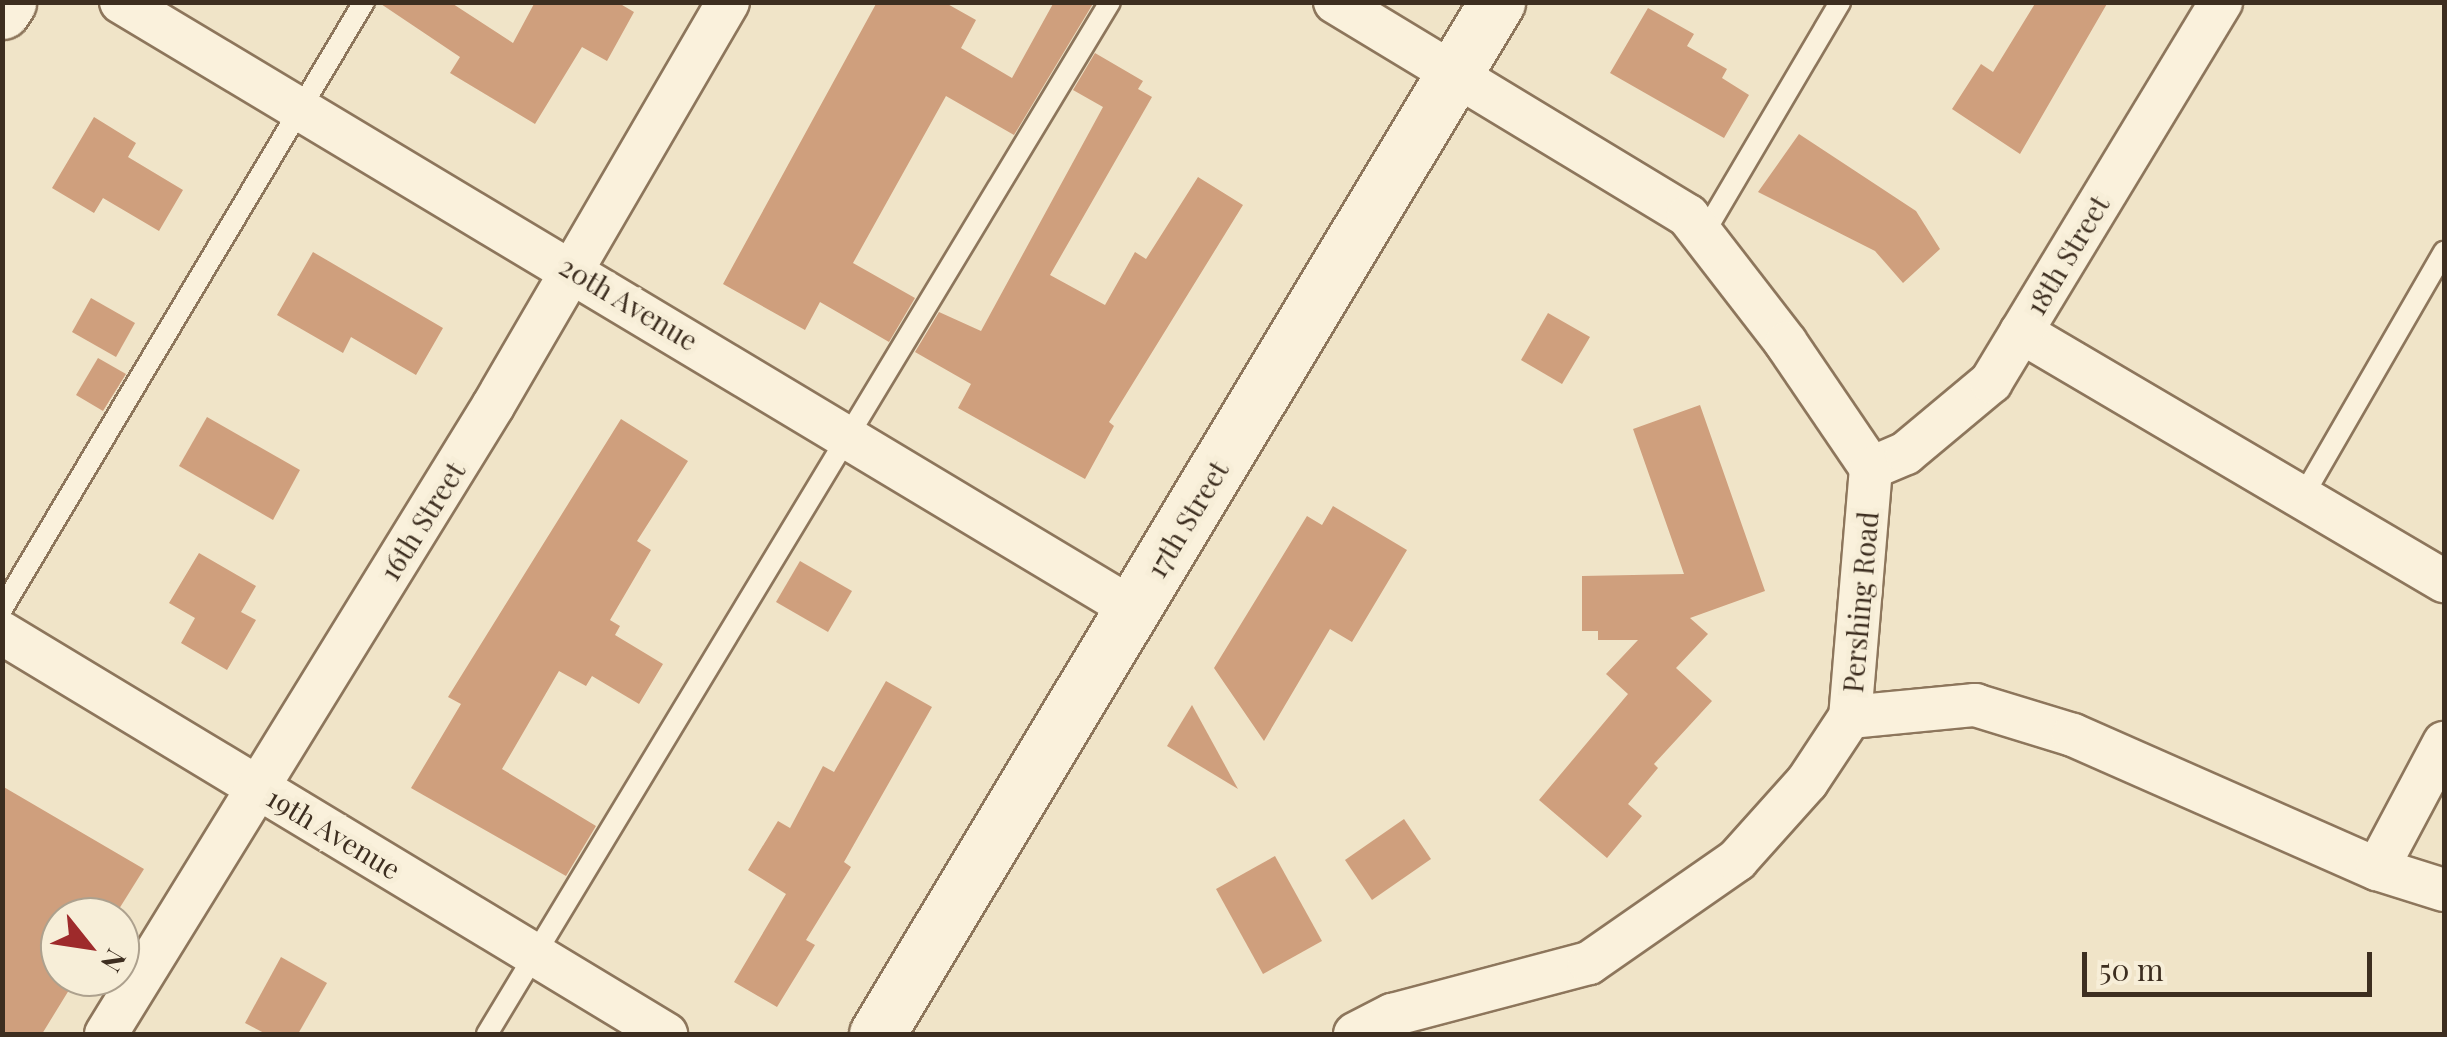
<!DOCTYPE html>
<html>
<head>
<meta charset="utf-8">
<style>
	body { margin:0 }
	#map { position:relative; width:2447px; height:1037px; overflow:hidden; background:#f0e4c8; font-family:"Playfair Display",serif }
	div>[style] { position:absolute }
	.building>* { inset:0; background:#cf9f7d }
	.roads { filter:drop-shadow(2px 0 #8d765c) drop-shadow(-2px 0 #8d765c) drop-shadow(0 2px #8d765c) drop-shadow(0 -2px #8d765c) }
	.lane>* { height:20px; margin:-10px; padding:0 10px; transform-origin:10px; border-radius:10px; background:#faf1dc }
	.street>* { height:42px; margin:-21px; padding:0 21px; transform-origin:21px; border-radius:21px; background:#faf1dc }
	.secondary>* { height:55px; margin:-27.5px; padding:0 27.5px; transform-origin:27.5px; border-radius:27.5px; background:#faf1dc }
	span { translate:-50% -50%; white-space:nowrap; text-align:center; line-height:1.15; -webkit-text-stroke:10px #f7eed8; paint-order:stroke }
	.street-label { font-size:28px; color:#3d2e20 }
	.frame { position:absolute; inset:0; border:5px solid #3d2e20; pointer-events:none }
	.north { position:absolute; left:40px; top:897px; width:100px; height:100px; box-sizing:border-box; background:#f7eed8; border:2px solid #ada18e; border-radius:50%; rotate:120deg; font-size:28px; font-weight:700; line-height:40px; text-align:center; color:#3d2e20 }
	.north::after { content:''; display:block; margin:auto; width:35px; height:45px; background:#9e2a2b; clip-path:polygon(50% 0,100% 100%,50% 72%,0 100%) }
	.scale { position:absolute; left:2082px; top:952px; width:290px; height:45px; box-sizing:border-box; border:5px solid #3d2e20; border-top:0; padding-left:12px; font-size:30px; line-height:35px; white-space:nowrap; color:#3d2e20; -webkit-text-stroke:8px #f7eed8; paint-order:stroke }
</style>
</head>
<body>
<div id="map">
	<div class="building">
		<div style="clip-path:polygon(378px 2px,450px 2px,513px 43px,535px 2px,617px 2px,634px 12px,607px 61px,582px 47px,535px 124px,450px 73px,460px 57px)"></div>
		<div style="clip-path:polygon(877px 2px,944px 2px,976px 20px,961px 48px,1012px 78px,1054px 2px,1094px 2px,1014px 135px,946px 96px,853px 263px,915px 298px,889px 342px,820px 302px,805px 330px,723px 284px)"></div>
		<div style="clip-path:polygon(2036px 2px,2108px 2px,2020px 154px,1952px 109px,1981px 64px,1993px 72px)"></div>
		<div style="clip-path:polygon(1648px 8px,1694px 34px,1687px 46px,1727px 69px,1722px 78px,1749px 95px,1724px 138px,1610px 73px)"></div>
		<div style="clip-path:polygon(1095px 53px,1143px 81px,1138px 89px,1152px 97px,1050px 275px,1105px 305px,1135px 252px,1146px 259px,1198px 177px,1243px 205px,1109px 422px,1114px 426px,1085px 479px,958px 408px,971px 384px,915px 352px,939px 312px,981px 331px,1103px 107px,1073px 90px)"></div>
		<div style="clip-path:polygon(94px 117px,136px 143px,128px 157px,183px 190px,159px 231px,103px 198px,94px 213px,52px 188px)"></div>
		<div style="clip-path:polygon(1799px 134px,1916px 211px,1940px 249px,1903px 283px,1875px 251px,1758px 192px)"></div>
		<div style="clip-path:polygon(313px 252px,443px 328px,416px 375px,351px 337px,343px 353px,277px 315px)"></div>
		<div style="clip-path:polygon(91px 298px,135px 323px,116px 357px,72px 332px)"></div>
		<div style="clip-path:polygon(1548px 313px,1590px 337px,1562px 384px,1521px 360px)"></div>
		<div style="clip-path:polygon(98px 358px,126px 374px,103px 411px,76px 395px)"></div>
		<div style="clip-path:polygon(1700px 405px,1765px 591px,1690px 618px,1708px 634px,1676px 668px,1712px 701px,1654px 764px,1658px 768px,1628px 804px,1642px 816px,1607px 858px,1539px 800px,1628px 694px,1606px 674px,1638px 640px,1598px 640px,1598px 631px,1582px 631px,1582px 576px,1684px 574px,1633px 429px)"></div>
		<div style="clip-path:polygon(207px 417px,300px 470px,273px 520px,179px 466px)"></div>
		<div style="clip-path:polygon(621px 419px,688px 461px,637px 541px,651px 550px,610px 620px,620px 626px,615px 635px,663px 664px,639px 704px,592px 676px,586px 686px,559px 671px,502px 769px,596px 826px,566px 876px,411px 788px,461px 704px,448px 697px)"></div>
		<div style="clip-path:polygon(1333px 506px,1407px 550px,1352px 642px,1330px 629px,1264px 741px,1214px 668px,1307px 516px,1322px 525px)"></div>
		<div style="clip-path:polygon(199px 553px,256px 586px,241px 612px,256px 620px,227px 670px,181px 643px,195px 618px,169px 603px)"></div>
		<div style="clip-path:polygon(800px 561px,852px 591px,828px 632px,776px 602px)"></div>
		<div style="clip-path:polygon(886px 681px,932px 707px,844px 862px,851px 867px,806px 940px,815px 945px,777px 1007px,734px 982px,786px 894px,748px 870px,778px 821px,790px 828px,823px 766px,834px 772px)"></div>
		<div style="clip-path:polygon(1192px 705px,1238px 789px,1167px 746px)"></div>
		<div style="clip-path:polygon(2px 786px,144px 869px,114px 917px,60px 917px,60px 977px,77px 977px,42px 1034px,2px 1034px)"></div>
		<div style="clip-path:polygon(1404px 819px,1431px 859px,1372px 900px,1345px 860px)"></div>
		<div style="clip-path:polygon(1275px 856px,1322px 941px,1263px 974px,1216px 889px)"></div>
		<div style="clip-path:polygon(281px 957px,327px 983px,298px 1034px,266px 1034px,245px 1023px)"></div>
	</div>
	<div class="roads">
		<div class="lane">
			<div style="left:1703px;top:235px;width:270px;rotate:-59.5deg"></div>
			<div style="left:2303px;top:496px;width:282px;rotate:-60deg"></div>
			<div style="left:2px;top:609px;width:707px;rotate:-59.19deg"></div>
			<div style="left:487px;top:1034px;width:1205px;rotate:-58.88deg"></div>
		</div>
		<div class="street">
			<div style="left:121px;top:2px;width:1180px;rotate:30.96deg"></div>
			<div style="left:1335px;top:2px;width:413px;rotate:31.2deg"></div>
			<div style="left:1688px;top:216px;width:160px;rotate:52.3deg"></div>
			<div style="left:1786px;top:343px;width:151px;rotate:55.8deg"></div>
			<div style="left:1871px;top:468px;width:250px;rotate:94.8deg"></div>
			<div style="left:1850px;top:717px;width:126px;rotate:-5.5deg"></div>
			<div style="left:1975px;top:705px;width:102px;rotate:17deg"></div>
			<div style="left:2073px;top:735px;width:332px;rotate:23.8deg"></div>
			<div style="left:2377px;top:869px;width:70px;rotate:17.4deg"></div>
			<div style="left:2021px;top:332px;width:491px;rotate:30.5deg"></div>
			<div style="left:1871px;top:468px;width:38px;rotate:-23deg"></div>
			<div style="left:1906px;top:453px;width:111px;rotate:-39.9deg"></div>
			<div style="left:1991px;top:382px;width:444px;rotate:-58.8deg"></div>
			<div style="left:2px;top:633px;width:776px;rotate:31.13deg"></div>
			<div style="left:2377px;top:869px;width:143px;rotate:-62deg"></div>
			<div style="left:106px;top:1034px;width:738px;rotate:-58.36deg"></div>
			<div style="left:493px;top:406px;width:467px;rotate:-59.8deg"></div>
			<div style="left:1355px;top:1034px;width:42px;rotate:-27.2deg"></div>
			<div style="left:1392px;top:1015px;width:204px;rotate:-14.8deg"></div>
			<div style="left:1589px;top:963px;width:180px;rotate:-34.8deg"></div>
			<div style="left:1737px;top:860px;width:105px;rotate:-48.1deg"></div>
			<div style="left:1807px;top:782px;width:78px;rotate:-56.5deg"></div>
		</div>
		<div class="secondary">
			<div style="left:2px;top:11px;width:11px;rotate:-56deg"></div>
			<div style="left:877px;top:1034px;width:1204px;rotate:-59deg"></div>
		</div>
	</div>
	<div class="street-label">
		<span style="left:2067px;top:255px;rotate:-59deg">18th Street</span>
		<span style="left:629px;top:303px;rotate:31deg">20th Avenue</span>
		<span style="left:1187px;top:519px;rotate:-59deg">17th Street</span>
		<span style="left:422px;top:521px;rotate:-58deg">16th Street</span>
		<span style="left:1860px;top:602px;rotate:-85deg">Pershing Road</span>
		<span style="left:334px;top:833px;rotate:31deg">19th Avenue</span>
	</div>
	<div class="frame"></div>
	<div class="north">N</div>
	<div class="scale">50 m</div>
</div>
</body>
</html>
